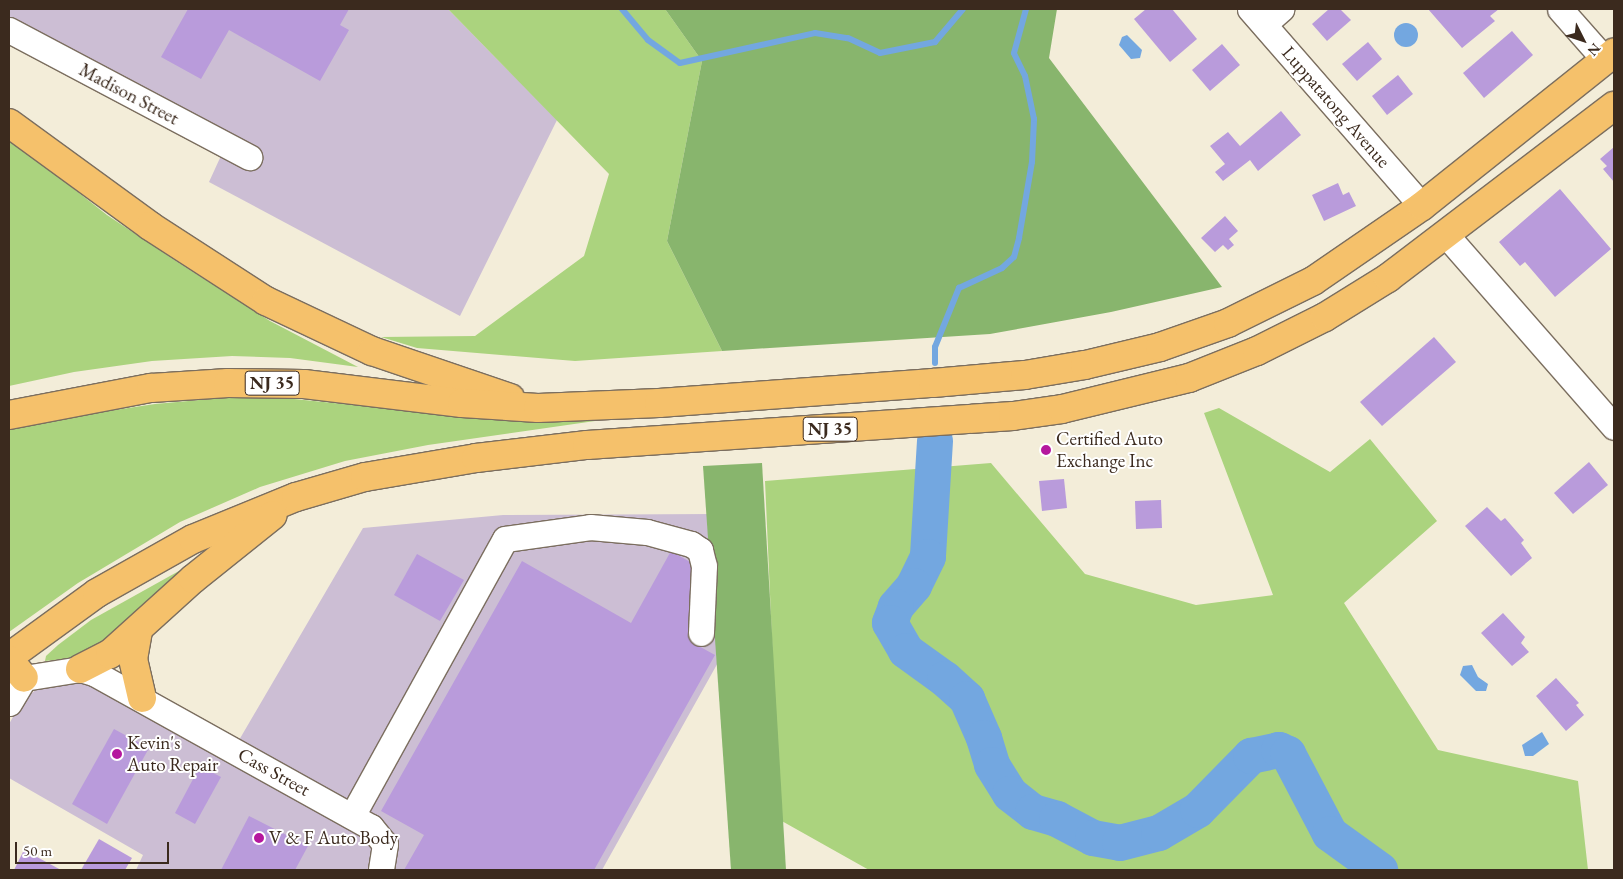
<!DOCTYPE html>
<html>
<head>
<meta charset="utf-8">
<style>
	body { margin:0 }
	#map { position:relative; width:1623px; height:879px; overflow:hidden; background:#f3edd9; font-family:"EB Garamond",serif }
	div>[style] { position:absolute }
	.industrial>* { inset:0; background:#ccbed4 }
	.green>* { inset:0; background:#abd37e }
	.forest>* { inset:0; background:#88b56d }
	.water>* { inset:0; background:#73a7e0 }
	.round { border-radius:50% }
	.stream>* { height:6px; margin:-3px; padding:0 3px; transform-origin:3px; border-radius:3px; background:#73a7e0 }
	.river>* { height:36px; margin:-18px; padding:0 18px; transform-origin:18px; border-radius:18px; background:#73a7e0 }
	.building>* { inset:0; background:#b99bdb }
	.roads { filter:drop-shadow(1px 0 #7b6e5f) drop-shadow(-1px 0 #7b6e5f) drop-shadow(0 1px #7b6e5f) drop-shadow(0 -1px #7b6e5f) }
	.minor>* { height:25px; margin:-12.5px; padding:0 12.5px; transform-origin:12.5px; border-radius:12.5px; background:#fff }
	.highway>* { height:28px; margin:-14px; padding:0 14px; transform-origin:14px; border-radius:14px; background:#f5c16b }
	.dots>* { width:14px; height:14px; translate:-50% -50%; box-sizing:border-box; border:2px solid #fff; border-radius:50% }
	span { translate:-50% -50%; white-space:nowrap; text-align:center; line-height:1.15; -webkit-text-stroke:4px #fff; paint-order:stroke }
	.shield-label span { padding:1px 4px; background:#fff; border:1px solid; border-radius:4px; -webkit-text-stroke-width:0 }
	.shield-label { font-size:18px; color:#3b2a1e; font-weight:700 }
	.street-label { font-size:19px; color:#3b2a1e }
	.poi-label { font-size:19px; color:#3b2a1e }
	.left { translate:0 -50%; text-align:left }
	.frame { position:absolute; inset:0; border:10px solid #3b2a1e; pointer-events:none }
	.north { position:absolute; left:1558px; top:15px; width:50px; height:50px; -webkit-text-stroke:4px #fff; paint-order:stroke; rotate:131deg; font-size:14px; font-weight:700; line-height:20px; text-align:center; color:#3b2a1e }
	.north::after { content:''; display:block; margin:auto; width:18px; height:22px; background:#3b2a1e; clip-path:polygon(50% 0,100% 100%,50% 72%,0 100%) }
	.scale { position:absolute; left:15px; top:842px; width:154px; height:22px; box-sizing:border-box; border:2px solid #3b2a1e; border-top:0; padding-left:6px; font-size:15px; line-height:18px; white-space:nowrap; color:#3b2a1e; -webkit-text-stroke:4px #fff; paint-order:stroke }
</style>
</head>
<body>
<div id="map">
	<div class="industrial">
		<div style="clip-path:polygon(9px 9px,448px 9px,557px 120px,460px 316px,209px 182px,225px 147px,9px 24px)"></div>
		<div style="clip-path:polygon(714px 514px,720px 659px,602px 870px,136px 870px,143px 855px,9px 778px,9px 724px,22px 701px,37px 689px,64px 682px,90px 684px,228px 759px,363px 528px,503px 515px)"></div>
	</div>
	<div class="green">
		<div style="clip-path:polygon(448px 9px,665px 9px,702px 61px,667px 241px,722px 351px,575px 361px,417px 348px,381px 337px,475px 336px,584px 256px,609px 174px)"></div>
		<div style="clip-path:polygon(9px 138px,107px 215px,179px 263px,270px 321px,358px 367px,290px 358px,232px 356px,152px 361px,74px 372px,9px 386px)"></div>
		<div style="clip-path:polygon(255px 395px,490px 419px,602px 420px,428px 445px,345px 461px,260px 487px,180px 522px,78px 583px,9px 632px,9px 429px,35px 422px,155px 404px)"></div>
		<div style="clip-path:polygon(1219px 408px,1330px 472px,1370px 439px,1437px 521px,1344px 603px,1438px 750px,1578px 781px,1588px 870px,869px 870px,780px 820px,765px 481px,991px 463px,1085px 574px,1196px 605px,1273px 595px,1204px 413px)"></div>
		<div style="clip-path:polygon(204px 557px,100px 649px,73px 658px,45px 661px,46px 656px,58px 645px,91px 620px)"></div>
	</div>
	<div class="forest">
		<div style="clip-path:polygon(665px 9px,1057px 9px,1049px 58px,1222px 287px,1111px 312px,990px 334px,722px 351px,667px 241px,702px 61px)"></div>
		<div style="clip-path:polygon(762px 463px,786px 870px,731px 870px,703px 466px)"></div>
	</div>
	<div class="water">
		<div class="round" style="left:1394px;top:23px;width:24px;height:24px"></div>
		<div style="clip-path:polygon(1127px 35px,1142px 50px,1140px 58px,1131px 59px,1119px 45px,1122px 37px)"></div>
		<div style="clip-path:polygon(1472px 665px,1478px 677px,1488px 684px,1486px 691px,1476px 691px,1460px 675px,1463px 666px)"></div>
		<div style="clip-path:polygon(1542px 732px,1549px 744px,1533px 756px,1525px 756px,1522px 745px)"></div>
	</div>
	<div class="stream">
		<div style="left:622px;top:9px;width:40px;rotate:50deg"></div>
		<div style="left:648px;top:40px;width:39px;rotate:36deg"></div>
		<div style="left:680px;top:63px;width:138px;rotate:-12.5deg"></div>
		<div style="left:815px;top:33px;width:33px;rotate:9deg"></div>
		<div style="left:848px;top:38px;width:35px;rotate:25deg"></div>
		<div style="left:880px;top:53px;width:56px;rotate:-11.3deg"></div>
		<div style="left:935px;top:42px;width:43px;rotate:-49.7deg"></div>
		<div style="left:935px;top:363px;width:16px;rotate:-90deg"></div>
		<div style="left:935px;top:347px;width:64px;rotate:-67.9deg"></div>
		<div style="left:959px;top:288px;width:47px;rotate:-24.9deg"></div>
		<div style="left:1002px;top:268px;width:16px;rotate:-43deg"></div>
		<div style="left:1014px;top:257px;width:20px;rotate:-75deg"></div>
		<div style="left:1019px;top:238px;width:77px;rotate:-80.3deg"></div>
		<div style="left:1032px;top:162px;width:43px;rotate:-87.3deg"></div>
		<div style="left:1034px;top:119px;width:44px;rotate:-101.8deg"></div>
		<div style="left:1025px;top:76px;width:25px;rotate:-116deg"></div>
		<div style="left:1014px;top:53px;width:46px;rotate:-74.7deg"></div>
	</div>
	<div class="river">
		<div style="left:935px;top:441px;width:116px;rotate:93.5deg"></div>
		<div style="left:928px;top:557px;width:32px;rotate:116deg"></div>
		<div style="left:914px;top:586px;width:28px;rotate:131deg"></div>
		<div style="left:896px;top:607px;width:17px;rotate:111deg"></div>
		<div style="left:890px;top:623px;width:32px;rotate:60deg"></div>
		<div style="left:906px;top:651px;width:48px;rotate:35.7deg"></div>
		<div style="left:945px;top:679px;width:30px;rotate:42deg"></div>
		<div style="left:967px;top:699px;width:43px;rotate:66.4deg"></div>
		<div style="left:984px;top:738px;width:28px;rotate:73deg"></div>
		<div style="left:992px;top:765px;width:34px;rotate:58deg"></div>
		<div style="left:1010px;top:794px;width:29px;rotate:38deg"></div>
		<div style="left:1033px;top:812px;width:25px;rotate:16deg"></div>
		<div style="left:1057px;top:819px;width:41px;rotate:27.8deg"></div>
		<div style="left:1093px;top:838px;width:27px;rotate:10deg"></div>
		<div style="left:1120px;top:843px;width:40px;rotate:-14.4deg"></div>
		<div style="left:1159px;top:833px;width:45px;rotate:-30.5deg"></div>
		<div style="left:1198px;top:810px;width:76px;rotate:-45.5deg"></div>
		<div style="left:1251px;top:756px;width:29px;rotate:-12deg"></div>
		<div style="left:1279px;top:750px;width:10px;rotate:24deg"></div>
		<div style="left:1288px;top:754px;width:90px;rotate:62.3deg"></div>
		<div style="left:1330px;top:834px;width:62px;rotate:35.8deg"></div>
	</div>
	<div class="building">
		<div style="clip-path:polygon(188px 9px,349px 9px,340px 25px,349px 30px,320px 81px,229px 30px,201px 79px,161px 57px)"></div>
		<div style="clip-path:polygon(1146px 9px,1172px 9px,1197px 39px,1170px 62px,1134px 19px)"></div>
		<div style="clip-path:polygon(1329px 9px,1340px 9px,1351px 20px,1327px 41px,1312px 24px)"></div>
		<div style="clip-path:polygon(1428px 9px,1499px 9px,1490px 16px,1495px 21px,1462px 48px)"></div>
		<div style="clip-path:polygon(1512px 31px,1533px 55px,1484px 98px,1463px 73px)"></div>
		<div style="clip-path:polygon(1368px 42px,1382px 59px,1357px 81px,1342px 64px)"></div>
		<div style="clip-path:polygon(1222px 44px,1240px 65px,1210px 91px,1192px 70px)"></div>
		<div style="clip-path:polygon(1398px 75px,1413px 94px,1387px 115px,1372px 96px)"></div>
		<div style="clip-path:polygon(1281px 111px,1301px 135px,1258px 171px,1250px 160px,1223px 181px,1215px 172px,1225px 164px,1210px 146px,1228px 132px,1240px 146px)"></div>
		<div style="clip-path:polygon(1614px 147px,1614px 182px,1603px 169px,1607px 166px,1600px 159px)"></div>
		<div style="clip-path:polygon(1338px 183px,1343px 195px,1349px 192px,1356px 206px,1324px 221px,1312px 195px)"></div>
		<div style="clip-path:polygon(1560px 189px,1611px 249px,1555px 297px,1525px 262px,1520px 266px,1499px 242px)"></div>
		<div style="clip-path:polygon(1225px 216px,1238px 231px,1229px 239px,1234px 245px,1228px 250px,1223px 245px,1215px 252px,1201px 238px)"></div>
		<div style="clip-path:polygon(1434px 337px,1456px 362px,1382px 426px,1360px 402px)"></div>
		<div style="clip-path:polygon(1589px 462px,1608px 485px,1573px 514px,1554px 493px)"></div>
		<div style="clip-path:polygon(1064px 479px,1067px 508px,1042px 511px,1039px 481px)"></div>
		<div style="clip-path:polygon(1161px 500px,1162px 528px,1136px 529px,1135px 501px)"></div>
		<div style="clip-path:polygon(1487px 507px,1501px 521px,1505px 518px,1524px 540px,1521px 543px,1532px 558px,1511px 576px,1465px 526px)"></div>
		<div style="clip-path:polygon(671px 551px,697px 566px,695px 644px,715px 655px,594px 870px,404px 870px,424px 835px,381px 811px,522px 561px,631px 623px)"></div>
		<div style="clip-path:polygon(417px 554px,464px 580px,440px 621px,394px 595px)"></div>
		<div style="clip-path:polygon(1503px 613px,1525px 637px,1521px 643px,1529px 652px,1512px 666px,1481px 633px)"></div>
		<div style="clip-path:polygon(1556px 678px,1579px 703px,1576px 705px,1584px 715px,1566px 731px,1536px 696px)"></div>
		<div style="clip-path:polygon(114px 729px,149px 748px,107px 824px,72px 804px)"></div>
		<div style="clip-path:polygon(200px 766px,221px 777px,195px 824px,175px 813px)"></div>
		<div style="clip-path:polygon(249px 816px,308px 846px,295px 870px,221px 870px)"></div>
		<div style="clip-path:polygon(99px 839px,132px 858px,125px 870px,81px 870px)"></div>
		<div style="clip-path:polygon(24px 850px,61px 870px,14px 870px)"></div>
	</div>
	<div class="roads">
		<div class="minor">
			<div style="left:1250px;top:9px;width:262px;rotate:48.9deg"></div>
			<div style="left:1560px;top:9px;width:68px;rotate:48.6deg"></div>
			<div style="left:1264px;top:24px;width:23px;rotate:-41deg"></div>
			<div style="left:9px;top:30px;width:272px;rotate:27.9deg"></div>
			<div style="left:1446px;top:235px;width:255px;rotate:48.8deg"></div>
			<div style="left:9px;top:703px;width:29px;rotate:-59deg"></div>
			<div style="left:24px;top:678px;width:57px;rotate:-9.1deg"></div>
			<div style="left:80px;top:669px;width:15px;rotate:16deg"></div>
			<div style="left:94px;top:673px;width:317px;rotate:29.1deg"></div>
			<div style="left:371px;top:827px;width:22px;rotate:51deg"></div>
			<div style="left:385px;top:844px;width:26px;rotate:99deg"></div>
			<div style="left:352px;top:816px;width:316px;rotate:-61.1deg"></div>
			<div style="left:505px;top:539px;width:86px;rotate:-8deg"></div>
			<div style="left:590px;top:527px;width:57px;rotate:5deg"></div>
			<div style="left:647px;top:532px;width:46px;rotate:15.3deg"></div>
			<div style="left:691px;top:544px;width:11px;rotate:34deg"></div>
			<div style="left:700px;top:550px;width:16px;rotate:76deg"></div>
			<div style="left:704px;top:566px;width:67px;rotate:92.6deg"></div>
		</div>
		<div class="highway">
			<div style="left:9px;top:123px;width:175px;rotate:36.1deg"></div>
			<div style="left:150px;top:226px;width:138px;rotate:32.9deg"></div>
			<div style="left:266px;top:301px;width:117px;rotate:25.3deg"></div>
			<div style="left:372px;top:351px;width:146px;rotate:18.8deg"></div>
			<div style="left:9px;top:415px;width:145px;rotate:-10.8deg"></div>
			<div style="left:151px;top:388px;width:77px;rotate:-3.7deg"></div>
			<div style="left:228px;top:383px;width:76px;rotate:0.8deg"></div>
			<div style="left:304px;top:384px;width:159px;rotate:6.9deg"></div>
			<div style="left:462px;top:403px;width:76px;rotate:3.8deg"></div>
			<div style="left:538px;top:408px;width:121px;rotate:-2.4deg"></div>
			<div style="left:659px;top:403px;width:275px;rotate:-4.2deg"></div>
			<div style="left:933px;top:383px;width:92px;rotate:-5deg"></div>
			<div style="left:1025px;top:375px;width:61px;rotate:-9.5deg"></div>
			<div style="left:1085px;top:365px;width:77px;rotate:-13.5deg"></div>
			<div style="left:1160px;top:347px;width:72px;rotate:-19.4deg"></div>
			<div style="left:1228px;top:323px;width:95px;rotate:-26.3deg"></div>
			<div style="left:1313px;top:281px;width:132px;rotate:-34.5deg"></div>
			<div style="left:1422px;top:206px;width:246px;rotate:-38.6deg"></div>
			<div style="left:138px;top:631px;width:28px;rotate:100deg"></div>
			<div style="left:133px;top:659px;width:40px;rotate:77deg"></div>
			<div style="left:9px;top:657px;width:109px;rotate:-36deg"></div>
			<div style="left:97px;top:593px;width:110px;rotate:-29.4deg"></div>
			<div style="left:193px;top:539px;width:111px;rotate:-22.2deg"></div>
			<div style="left:296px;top:497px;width:72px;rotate:-16.2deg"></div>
			<div style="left:365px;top:477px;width:113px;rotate:-9.7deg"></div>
			<div style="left:476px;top:458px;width:112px;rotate:-6.7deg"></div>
			<div style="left:587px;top:445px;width:427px;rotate:-3.9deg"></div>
			<div style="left:1013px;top:416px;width:49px;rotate:-8.1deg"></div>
			<div style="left:1062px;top:409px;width:131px;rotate:-13.7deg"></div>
			<div style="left:1189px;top:378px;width:73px;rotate:-21.7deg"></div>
			<div style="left:1257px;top:351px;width:76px;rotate:-26.6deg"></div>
			<div style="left:1325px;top:317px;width:74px;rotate:-31.8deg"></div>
			<div style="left:1388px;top:278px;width:284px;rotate:-37.3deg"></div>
			<div style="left:9px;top:660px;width:23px;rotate:50deg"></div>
			<div style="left:80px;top:669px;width:34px;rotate:-27deg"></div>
			<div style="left:110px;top:654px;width:112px;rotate:-42.1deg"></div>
			<div style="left:193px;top:579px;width:102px;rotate:-38.7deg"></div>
		</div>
	</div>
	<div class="dots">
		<div style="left:1046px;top:450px;background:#b5179e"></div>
		<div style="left:117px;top:754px;background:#b5179e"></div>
		<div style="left:259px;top:838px;background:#b5179e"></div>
	</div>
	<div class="shield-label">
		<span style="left:272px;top:383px">NJ 35</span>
		<span style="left:830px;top:429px">NJ 35</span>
	</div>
	<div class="street-label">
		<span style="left:129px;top:94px;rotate:28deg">Madison Street</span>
		<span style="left:1336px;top:107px;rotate:49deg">Luppatatong Avenue</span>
		<span style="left:274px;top:772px;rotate:29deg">Cass Street</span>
	</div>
	<div class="poi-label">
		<span class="left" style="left:1056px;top:450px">Certified Auto<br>Exchange Inc</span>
		<span class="left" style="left:127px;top:754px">Kevin's<br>Auto Repair</span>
		<span class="left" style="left:269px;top:838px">V &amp; F Auto Body</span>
	</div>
	<div class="frame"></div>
	<div class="north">N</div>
	<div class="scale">50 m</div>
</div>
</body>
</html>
